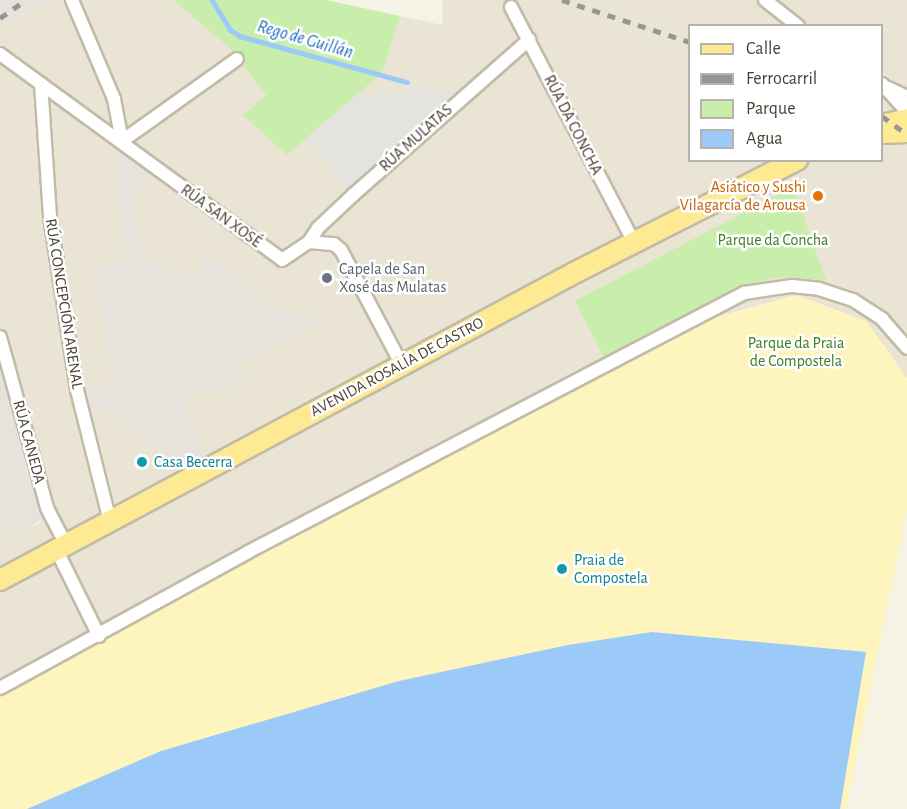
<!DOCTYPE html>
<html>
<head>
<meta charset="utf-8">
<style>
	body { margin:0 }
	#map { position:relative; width:907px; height:809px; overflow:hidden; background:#f5f2e6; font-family:"Alegreya Sans",sans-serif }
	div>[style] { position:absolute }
	.residential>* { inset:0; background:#e9e4d3 }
	.industrial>* { inset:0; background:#e7e2db }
	.green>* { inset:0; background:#c9edaa }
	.sand>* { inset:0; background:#fdf5bd }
	.parking>* { inset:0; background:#e5e3de }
	.water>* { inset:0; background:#9bcaf8 }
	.stream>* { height:4.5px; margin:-2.25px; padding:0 2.25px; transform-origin:2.25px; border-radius:2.25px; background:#9bcaf8 }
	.roads { filter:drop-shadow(2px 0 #c1bba7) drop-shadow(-2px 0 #c1bba7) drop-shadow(0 2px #c1bba7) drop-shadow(0 -2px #c1bba7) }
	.street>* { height:12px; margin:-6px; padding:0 6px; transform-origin:6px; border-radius:6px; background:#fff }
	.primary>* { height:20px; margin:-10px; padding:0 10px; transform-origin:10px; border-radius:10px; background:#ffea94 }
	.rail>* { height:4.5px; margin-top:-2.25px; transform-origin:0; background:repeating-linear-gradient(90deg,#969696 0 8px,transparent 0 16px) }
	.dots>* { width:16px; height:16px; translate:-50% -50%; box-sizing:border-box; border:3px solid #fff; border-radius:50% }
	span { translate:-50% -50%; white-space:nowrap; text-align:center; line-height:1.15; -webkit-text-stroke:5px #fff; paint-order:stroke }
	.street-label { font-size:16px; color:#484234 }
	.food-label { font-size:16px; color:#c56008 }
	.right { translate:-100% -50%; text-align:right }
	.park-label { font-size:16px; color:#3c8021 }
	.worship-label { font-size:16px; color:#5b616d }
	.left { translate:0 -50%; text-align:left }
	.culture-label { font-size:16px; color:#0d838f }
	.water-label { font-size:18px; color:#226fc0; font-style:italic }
	.legend { position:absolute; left:688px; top:24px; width:195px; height:138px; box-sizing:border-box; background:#fff; border:2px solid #b6b3ae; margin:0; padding:8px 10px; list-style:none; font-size:18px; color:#484234 }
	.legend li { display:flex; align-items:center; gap:12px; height:30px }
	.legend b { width:30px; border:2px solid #b6b3ae }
</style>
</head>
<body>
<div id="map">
	<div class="residential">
		<div style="clip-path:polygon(evenodd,48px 0,173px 0,231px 49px,266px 95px,244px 115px,382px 73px,400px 16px,442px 25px,443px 0,907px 0,907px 378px,866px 321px,796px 295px,713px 318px,611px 364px,0 688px,0 533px,17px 524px,21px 532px,41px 522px,42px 504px,27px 472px,0 362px,0 26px,48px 0,690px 26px,882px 26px,882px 160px,690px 160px,690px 26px)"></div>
	</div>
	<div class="industrial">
		<div style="clip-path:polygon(0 0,48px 0,0 26px)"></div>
		<div style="clip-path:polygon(119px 148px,153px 167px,133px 200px,143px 259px,192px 278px,207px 255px,274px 307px,320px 320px,237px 365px,246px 383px,182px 394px,206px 470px,166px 491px,153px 436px,141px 437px,137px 420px,120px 424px,116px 410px,80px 408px,77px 390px,114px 383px,94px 267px,127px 261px,115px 165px)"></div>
		<div style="clip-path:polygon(0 362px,27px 473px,46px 516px,21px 533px,17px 524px,0 533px)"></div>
	</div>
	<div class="green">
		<div style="clip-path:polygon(173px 0,326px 0,400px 16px,382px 73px,287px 155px,243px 115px,266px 95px,231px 49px)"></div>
		<div style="clip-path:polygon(793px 187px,826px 280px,780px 277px,743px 285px,606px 361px,575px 301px)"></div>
	</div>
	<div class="sand">
		<div style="clip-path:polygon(796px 295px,866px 321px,907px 378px,907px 510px,846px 809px,0 809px,0 689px,44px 674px,336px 509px,708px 320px)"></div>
	</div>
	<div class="parking">
		<div style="clip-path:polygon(417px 86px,465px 94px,353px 195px,306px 138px,358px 94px,369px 96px)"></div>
	</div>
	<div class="water">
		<div style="clip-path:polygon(652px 632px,866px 652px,840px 809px,27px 809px,161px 751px,399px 681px,568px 645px)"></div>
	</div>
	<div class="stream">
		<div style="left:212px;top:0;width:36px;rotate:58deg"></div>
		<div style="left:231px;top:30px;width:11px;rotate:34deg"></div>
		<div style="left:240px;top:36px;width:173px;rotate:15.4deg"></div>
	</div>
	<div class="roads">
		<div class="street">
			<div style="left:72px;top:0;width:108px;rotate:67deg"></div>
			<div style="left:114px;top:99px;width:43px;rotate:79.2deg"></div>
			<div style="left:765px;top:0;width:42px;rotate:38.2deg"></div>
			<div style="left:511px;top:7px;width:265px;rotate:62.4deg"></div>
			<div style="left:0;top:54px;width:349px;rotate:36.1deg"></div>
			<div style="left:282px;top:260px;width:32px;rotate:-34deg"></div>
			<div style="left:309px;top:242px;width:25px;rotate:5deg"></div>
			<div style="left:334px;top:244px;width:9px;rotate:41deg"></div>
			<div style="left:341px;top:250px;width:130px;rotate:62.1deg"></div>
			<div style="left:41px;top:84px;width:133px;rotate:86.1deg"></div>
			<div style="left:50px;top:217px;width:175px;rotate:81.1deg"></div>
			<div style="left:77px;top:390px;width:135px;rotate:75.9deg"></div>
			<div style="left:882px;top:84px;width:38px;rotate:48deg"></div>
			<div style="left:888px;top:88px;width:21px;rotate:25deg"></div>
			<div style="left:122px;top:141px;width:141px;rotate:-35.5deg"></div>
			<div style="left:309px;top:242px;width:17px;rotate:-57deg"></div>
			<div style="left:318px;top:228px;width:48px;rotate:-43.3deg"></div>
			<div style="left:353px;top:195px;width:235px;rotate:-41.4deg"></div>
			<div style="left:0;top:337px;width:177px;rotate:74.6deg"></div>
			<div style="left:47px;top:508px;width:42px;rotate:62.8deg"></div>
			<div style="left:56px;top:549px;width:97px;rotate:63.7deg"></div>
			<div style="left:0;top:688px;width:283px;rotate:-28.7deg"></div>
			<div style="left:248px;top:552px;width:560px;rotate:-27.57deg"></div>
			<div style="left:744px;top:293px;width:49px;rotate:-8.3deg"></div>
			<div style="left:792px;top:286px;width:27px;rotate:6deg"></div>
			<div style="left:819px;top:289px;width:36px;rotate:18deg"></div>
			<div style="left:853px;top:300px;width:35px;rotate:33deg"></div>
			<div style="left:882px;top:319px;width:38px;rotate:49deg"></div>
		</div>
		<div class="primary">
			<div style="left:882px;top:125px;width:26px;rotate:-13deg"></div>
			<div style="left:882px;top:133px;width:25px;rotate:-2deg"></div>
			<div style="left:0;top:580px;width:655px;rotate:-28.13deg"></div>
			<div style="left:578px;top:271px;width:246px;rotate:-26.9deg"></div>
		</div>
	</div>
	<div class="rail">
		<div style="left:562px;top:0;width:135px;rotate:18.2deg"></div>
		<div style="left:0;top:18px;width:32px;rotate:-35deg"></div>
		<div style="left:882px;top:116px;width:31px;rotate:36deg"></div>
	</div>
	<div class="dots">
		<div style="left:818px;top:196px;background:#e8710a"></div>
		<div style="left:327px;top:278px;background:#6b7280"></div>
		<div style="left:142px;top:462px;background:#0f9aa8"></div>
		<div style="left:562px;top:569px;background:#0f9aa8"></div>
	</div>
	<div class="street-label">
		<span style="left:573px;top:125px;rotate:63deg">RÚA DA CONCHA</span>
		<span style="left:416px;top:138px;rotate:-42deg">RÚA MULATAS</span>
		<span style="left:221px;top:216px;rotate:36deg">RÚA SAN XOSÉ</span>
		<span style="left:64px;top:304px;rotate:81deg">RÚA CONCEPCIÓN ARENAL</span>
		<span style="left:397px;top:367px;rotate:-28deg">AVENIDA ROSALÍA DE CASTRO</span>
		<span style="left:29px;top:442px;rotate:75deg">RÚA CANEDA</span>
	</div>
	<div class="food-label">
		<span class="right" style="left:806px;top:196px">Asiático y Sushi<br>Vilagarcía de Arousa</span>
	</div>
	<div class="park-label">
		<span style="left:773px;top:240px">Parque da Concha</span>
		<span style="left:796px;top:352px">Parque da Praia<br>de Compostela</span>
	</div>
	<div class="worship-label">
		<span class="left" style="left:339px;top:278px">Capela de San<br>Xosé das Mulatas</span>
	</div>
	<div class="culture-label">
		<span class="left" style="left:154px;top:462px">Casa Becerra</span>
		<span class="left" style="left:574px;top:569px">Praia de<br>Compostela</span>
	</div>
	<div class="water-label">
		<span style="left:305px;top:40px;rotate:16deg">Rego de Guillán</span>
	</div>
	<ul class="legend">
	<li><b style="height:8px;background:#ffea94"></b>Calle</li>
	<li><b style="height:8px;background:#969696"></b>Ferrocarril</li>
	<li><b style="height:16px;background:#c9edaa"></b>Parque</li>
	<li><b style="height:16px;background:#9bcaf8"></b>Agua</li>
	</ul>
</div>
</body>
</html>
